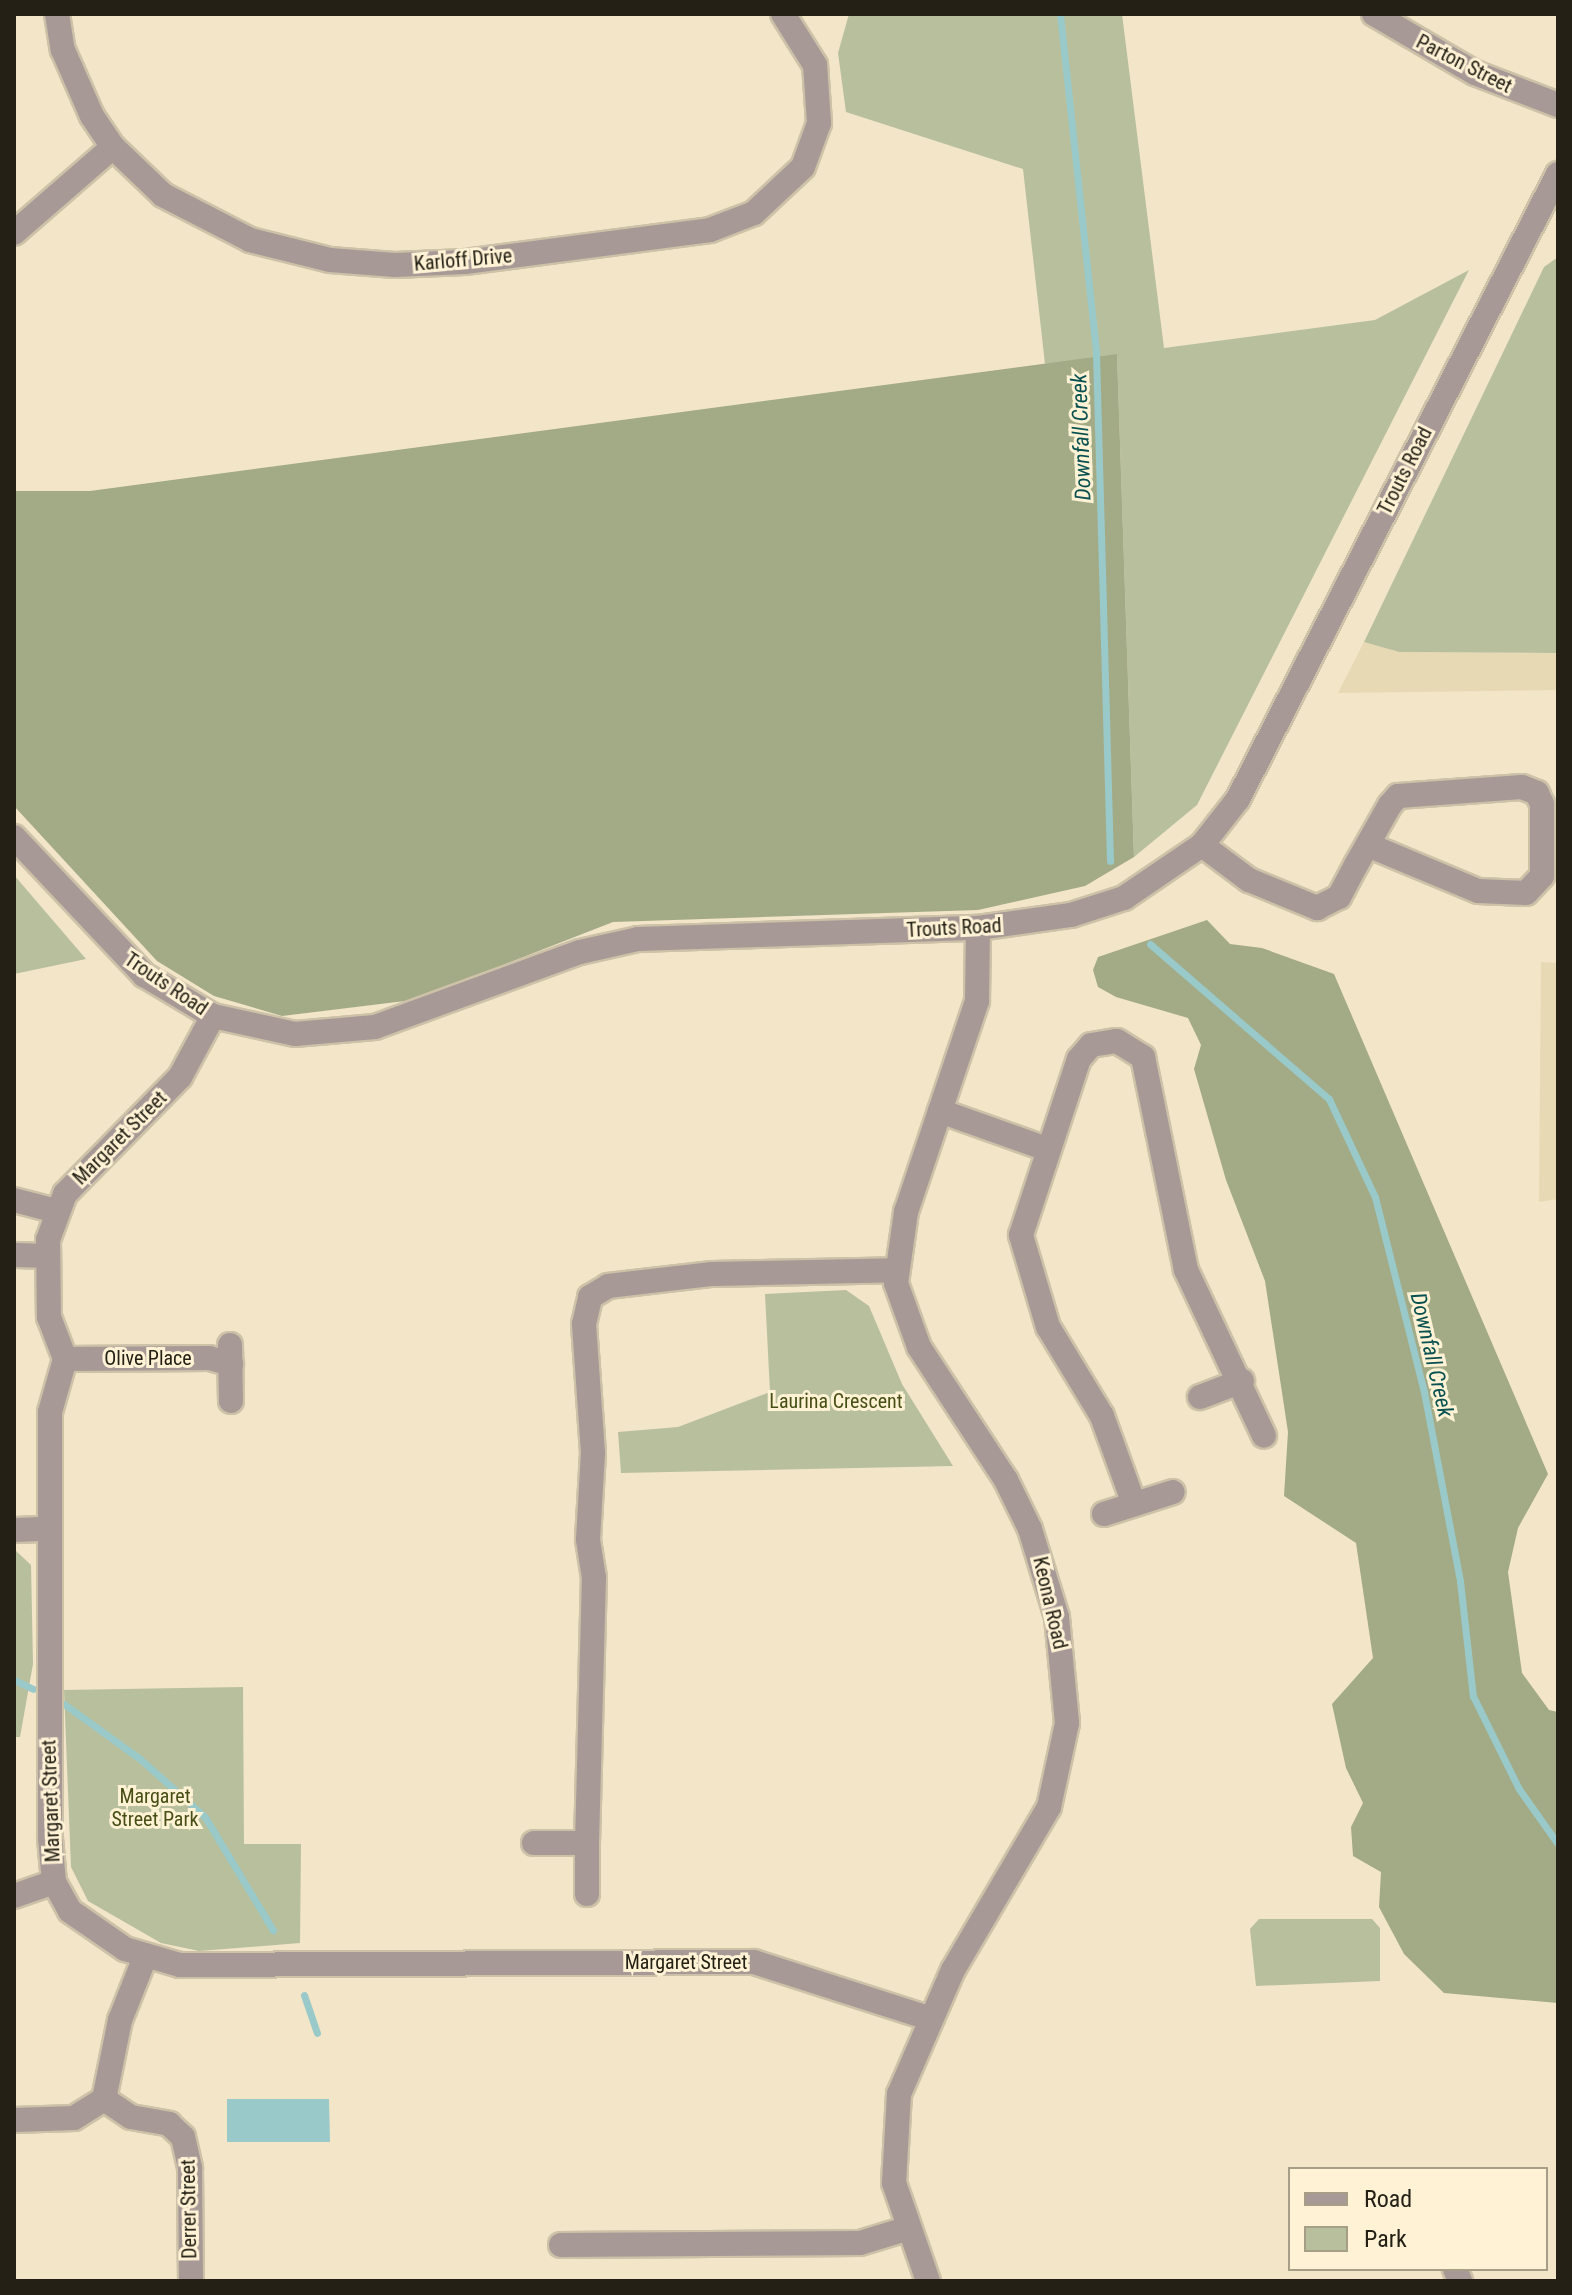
<!DOCTYPE html>
<html>
<head>
<meta charset="utf-8">
<style>
	body { margin:0 }
	#map { position:relative; width:1572px; height:2295px; overflow:hidden; background:#f2e5c8; font-family:"Roboto Condensed",sans-serif }
	div>[style] { position:absolute }
	.built>* { inset:0; background:#e8d9b5 }
	.green>* { inset:0; background:#b8bf9d }
	.forest>* { inset:0; background:#a3aa86 }
	.water>* { inset:0; background:#99c9c9 }
	.stream>* { height:7px; margin:-3.5px; padding:0 3.5px; transform-origin:3.5px; border-radius:3.5px; background:#99c9c9 }
	.roads { filter:drop-shadow(2px 0 #cdc2a8) drop-shadow(-2px 0 #cdc2a8) drop-shadow(0 2px #cdc2a8) drop-shadow(0 -2px #cdc2a8) }
	.minor>* { height:24px; margin:-12px; padding:0 12px; transform-origin:12px; border-radius:12px; background:#a79996 }
	span { translate:-50% -50%; white-space:nowrap; text-align:center; line-height:1.15; -webkit-text-stroke:6px #fff2d5; paint-order:stroke }
	.street-label { font-size:20px; color:#242015 }
	.park-label { font-size:20px; color:#474f15 }
	.water-label { font-size:22px; color:#095151; font-style:italic }
	.frame { position:absolute; inset:0; border:16px solid #242015; pointer-events:none }
	.legend { position:absolute; left:1288px; top:2167px; width:260px; height:104px; box-sizing:border-box; background:#fff2d5; border:2px solid #a79e88; margin:0; padding:10px 14px; list-style:none; font-size:24px; color:#242015 }
	.legend li { display:flex; align-items:center; gap:16px; height:40px }
	.legend b { width:40px; border:2px solid #a79e88 }
</style>
</head>
<body>
<div id="map">
	<div class="built">
		<div style="clip-path:polygon(1364px 642px,1399px 652px,1558px 653px,1558px 690px,1338px 693px)"></div>
		<div style="clip-path:polygon(1541px 962px,1558px 963px,1558px 1199px,1539px 1202px)"></div>
	</div>
	<div class="green">
		<div style="clip-path:polygon(849px 14px,1122px 14px,1164px 348px,1375px 320px,1469px 270px,1197px 805px,1134px 857px,1117px 355px,1045px 364px,1023px 169px,846px 112px,838px 53px)"></div>
		<div style="clip-path:polygon(1558px 257px,1558px 653px,1399px 652px,1364px 642px,1544px 267px)"></div>
		<div style="clip-path:polygon(14px 875px,86px 959px,14px 974px)"></div>
		<div style="clip-path:polygon(846px 1290px,869px 1306px,902px 1384px,953px 1466px,621px 1473px,618px 1432px,678px 1427px,770px 1392px,765px 1294px)"></div>
		<div style="clip-path:polygon(14px 1549px,31px 1565px,33px 1664px,20px 1737px,14px 1737px)"></div>
		<div style="clip-path:polygon(243px 1687px,244px 1844px,301px 1844px,300px 1943px,199px 1951px,161px 1943px,88px 1901px,71px 1867px,64px 1690px)"></div>
		<div style="clip-path:polygon(1259px 1919px,1372px 1919px,1380px 1928px,1380px 1981px,1256px 1986px,1250px 1929px)"></div>
	</div>
	<div class="forest">
		<div style="clip-path:polygon(1117px 354px,1134px 857px,1085px 886px,978px 910px,613px 922px,413px 1000px,282px 1016px,214px 996px,157px 961px,14px 806px,14px 491px,90px 491px)"></div>
		<div style="clip-path:polygon(1207px 920px,1230px 944px,1262px 948px,1334px 974px,1548px 1474px,1518px 1528px,1508px 1572px,1522px 1673px,1549px 1710px,1558px 1712px,1558px 2003px,1444px 1993px,1404px 1954px,1379px 1907px,1381px 1872px,1353px 1856px,1351px 1827px,1363px 1803px,1346px 1768px,1332px 1704px,1373px 1658px,1356px 1543px,1284px 1496px,1288px 1432px,1265px 1281px,1226px 1180px,1194px 1069px,1201px 1045px,1188px 1018px,1116px 997px,1098px 987px,1093px 970px,1098px 957px)"></div>
	</div>
	<div class="water">
		<div style="clip-path:polygon(227px 2099px,329px 2099px,330px 2142px,227px 2142px)"></div>
	</div>
	<div class="stream">
		<div style="left:1060px;top:14px;width:341px;rotate:83.9deg"></div>
		<div style="left:1096px;top:353px;width:508px;rotate:88.42deg"></div>
		<div style="left:1150px;top:944px;width:237px;rotate:40.9deg"></div>
		<div style="left:1329px;top:1099px;width:108px;rotate:64.9deg"></div>
		<div style="left:1375px;top:1197px;width:201px;rotate:75.9deg"></div>
		<div style="left:1424px;top:1392px;width:192px;rotate:79.2deg"></div>
		<div style="left:1460px;top:1581px;width:116px;rotate:83.6deg"></div>
		<div style="left:1473px;top:1696px;width:104px;rotate:63.7deg"></div>
		<div style="left:1519px;top:1789px;width:67px;rotate:54.7deg"></div>
		<div style="left:14px;top:1680px;width:21px;rotate:25deg"></div>
		<div style="left:64px;top:1704px;width:92px;rotate:35.8deg"></div>
		<div style="left:139px;top:1758px;width:89px;rotate:41.8deg"></div>
		<div style="left:205px;top:1817px;width:132px;rotate:59deg"></div>
		<div style="left:304px;top:1995px;width:40px;rotate:71.1deg"></div>
	</div>
	<div class="roads">
		<div class="minor">
			<div style="left:57px;top:14px;width:36px;rotate:81deg"></div>
			<div style="left:63px;top:50px;width:72px;rotate:66.3deg"></div>
			<div style="left:92px;top:116px;width:37px;rotate:56deg"></div>
			<div style="left:113px;top:147px;width:69px;rotate:43.8deg"></div>
			<div style="left:163px;top:195px;width:98px;rotate:27.3deg"></div>
			<div style="left:250px;top:240px;width:82px;rotate:14deg"></div>
			<div style="left:330px;top:260px;width:65px;rotate:4.4deg"></div>
			<div style="left:395px;top:265px;width:70px;rotate:-2.5deg"></div>
			<div style="left:465px;top:262px;width:247px;rotate:-7.4deg"></div>
			<div style="left:710px;top:230px;width:47px;rotate:-21.1deg"></div>
			<div style="left:754px;top:213px;width:67px;rotate:-43.2deg"></div>
			<div style="left:803px;top:167px;width:47px;rotate:-70deg"></div>
			<div style="left:819px;top:123px;width:58px;rotate:-93.9deg"></div>
			<div style="left:815px;top:65px;width:60px;rotate:-122.1deg"></div>
			<div style="left:1374px;top:14px;width:117px;rotate:30.3deg"></div>
			<div style="left:1475px;top:73px;width:89px;rotate:21.1deg"></div>
			<div style="left:14px;top:233px;width:131px;rotate:-41deg"></div>
			<div style="left:14px;top:837px;width:190px;rotate:46.7deg"></div>
			<div style="left:144px;top:975px;width:80px;rotate:30.7deg"></div>
			<div style="left:213px;top:1016px;width:84px;rotate:12.4deg"></div>
			<div style="left:295px;top:1034px;width:80px;rotate:-5deg"></div>
			<div style="left:375px;top:1027px;width:218px;rotate:-20.1deg"></div>
			<div style="left:580px;top:952px;width:59px;rotate:-12.6deg"></div>
			<div style="left:638px;top:939px;width:340px;rotate:-1.9deg"></div>
			<div style="left:978px;top:928px;width:94px;rotate:-8deg"></div>
			<div style="left:1071px;top:915px;width:56px;rotate:-17.8deg"></div>
			<div style="left:1124px;top:898px;width:94px;rotate:-34.2deg"></div>
			<div style="left:1202px;top:845px;width:58px;rotate:-52deg"></div>
			<div style="left:1238px;top:799px;width:702px;rotate:-62.89deg"></div>
			<div style="left:1202px;top:845px;width:59px;rotate:36.7deg"></div>
			<div style="left:1249px;top:880px;width:74px;rotate:22.4deg"></div>
			<div style="left:1317px;top:908px;width:25px;rotate:-27deg"></div>
			<div style="left:1339px;top:897px;width:36px;rotate:-62deg"></div>
			<div style="left:1356px;top:865px;width:69px;rotate:-60.5deg"></div>
			<div style="left:1390px;top:805px;width:12px;rotate:-48deg"></div>
			<div style="left:1398px;top:796px;width:124px;rotate:-4.2deg"></div>
			<div style="left:1522px;top:787px;width:16px;rotate:22deg"></div>
			<div style="left:1537px;top:793px;width:12px;rotate:66deg"></div>
			<div style="left:1542px;top:804px;width:72px;rotate:90deg"></div>
			<div style="left:1542px;top:876px;width:23px;rotate:133deg"></div>
			<div style="left:1526px;top:893px;width:48px;rotate:-177.6deg"></div>
			<div style="left:1478px;top:891px;width:119px;rotate:-157.3deg"></div>
			<div style="left:213px;top:1016px;width:69px;rotate:118.4deg"></div>
			<div style="left:180px;top:1077px;width:164px;rotate:134.5deg"></div>
			<div style="left:65px;top:1194px;width:49px;rotate:110.3deg"></div>
			<div style="left:48px;top:1240px;width:77px;rotate:89.3deg"></div>
			<div style="left:49px;top:1317px;width:45px;rotate:69.1deg"></div>
			<div style="left:65px;top:1359px;width:55px;rotate:105.8deg"></div>
			<div style="left:50px;top:1412px;width:426px;rotate:90deg"></div>
			<div style="left:50px;top:1838px;width:44px;rotate:84.8deg"></div>
			<div style="left:54px;top:1882px;width:33px;rotate:61deg"></div>
			<div style="left:70px;top:1911px;width:67px;rotate:34.6deg"></div>
			<div style="left:125px;top:1949px;width:57px;rotate:16.2deg"></div>
			<div style="left:180px;top:1965px;width:574px;rotate:-0.3deg"></div>
			<div style="left:754px;top:1962px;width:183px;rotate:17.8deg"></div>
			<div style="left:940px;top:1111px;width:114px;rotate:19.6deg"></div>
			<div style="left:14px;top:1200px;width:43px;rotate:14.7deg"></div>
			<div style="left:14px;top:1255px;width:34px;rotate:2deg"></div>
			<div style="left:230px;top:1345px;width:56px;rotate:89deg"></div>
			<div style="left:65px;top:1359px;width:144px;rotate:-0.4deg"></div>
			<div style="left:209px;top:1358px;width:23px;rotate:15deg"></div>
			<div style="left:1200px;top:1397px;width:45px;rotate:-20.9deg"></div>
			<div style="left:1134px;top:1504px;width:94px;rotate:-110deg"></div>
			<div style="left:1102px;top:1416px;width:104px;rotate:-121.2deg"></div>
			<div style="left:1048px;top:1327px;width:96px;rotate:-106.4deg"></div>
			<div style="left:1021px;top:1235px;width:185px;rotate:-71.8deg"></div>
			<div style="left:1079px;top:1059px;width:18px;rotate:-49deg"></div>
			<div style="left:1091px;top:1045px;width:26px;rotate:-9deg"></div>
			<div style="left:1117px;top:1041px;width:31px;rotate:32deg"></div>
			<div style="left:1143px;top:1057px;width:217px;rotate:78.6deg"></div>
			<div style="left:1186px;top:1270px;width:183px;rotate:64.8deg"></div>
			<div style="left:1104px;top:1514px;width:72px;rotate:-17.7deg"></div>
			<div style="left:14px;top:1530px;width:35px;rotate:-2deg"></div>
			<div style="left:534px;top:1843px;width:53px"></div>
			<div style="left:587px;top:1843px;width:51px;rotate:90deg"></div>
			<div style="left:587px;top:1843px;width:265px;rotate:-88.5deg"></div>
			<div style="left:594px;top:1578px;width:39px;rotate:-99deg"></div>
			<div style="left:588px;top:1539px;width:86px;rotate:-86.7deg"></div>
			<div style="left:593px;top:1453px;width:129px;rotate:-94deg"></div>
			<div style="left:584px;top:1324px;width:28px;rotate:-77deg"></div>
			<div style="left:590px;top:1297px;width:21px;rotate:-31deg"></div>
			<div style="left:608px;top:1286px;width:105px;rotate:-6.6deg"></div>
			<div style="left:712px;top:1274px;width:184px;rotate:-1.2deg"></div>
			<div style="left:14px;top:1896px;width:42px;rotate:-19.3deg"></div>
			<div style="left:145px;top:1957px;width:68px;rotate:111.6deg"></div>
			<div style="left:120px;top:2020px;width:81px;rotate:101.4deg"></div>
			<div style="left:104px;top:2099px;width:32px;rotate:34deg"></div>
			<div style="left:131px;top:2117px;width:39px;rotate:10deg"></div>
			<div style="left:169px;top:2124px;width:19px;rotate:43deg"></div>
			<div style="left:183px;top:2137px;width:32px;rotate:77deg"></div>
			<div style="left:190px;top:2168px;width:113px;rotate:89.5deg"></div>
			<div style="left:14px;top:2120px;width:60px;rotate:-1.9deg"></div>
			<div style="left:74px;top:2118px;width:36px;rotate:-32deg"></div>
			<div style="left:561px;top:2245px;width:299px;rotate:-0.4deg"></div>
			<div style="left:860px;top:2243px;width:48px;rotate:-16.9deg"></div>
			<div style="left:1455px;top:2269px;width:13px;rotate:67deg"></div>
			<div style="left:928px;top:2281px;width:104px;rotate:-109.1deg"></div>
			<div style="left:894px;top:2183px;width:89px;rotate:-86.8deg"></div>
			<div style="left:899px;top:2094px;width:135px;rotate:-66.5deg"></div>
			<div style="left:953px;top:1970px;width:189px;rotate:-59.5deg"></div>
			<div style="left:1049px;top:1807px;width:86px;rotate:-77.9deg"></div>
			<div style="left:1067px;top:1723px;width:106px;rotate:-95.4deg"></div>
			<div style="left:1057px;top:1617px;width:92px;rotate:-107.1deg"></div>
			<div style="left:1030px;top:1529px;width:55px;rotate:-116.1deg"></div>
			<div style="left:1006px;top:1480px;width:159px;rotate:-123.2deg"></div>
			<div style="left:919px;top:1347px;width:68px;rotate:-109.8deg"></div>
			<div style="left:896px;top:1283px;width:72px;rotate:-82deg"></div>
			<div style="left:906px;top:1212px;width:223px;rotate:-71.4deg"></div>
			<div style="left:977px;top:1001px;width:73px;rotate:-89.2deg"></div>
		</div>
	</div>
	<div class="street-label">
		<span style="left:1464px;top:64px;rotate:27deg">Parton Street</span>
		<span style="left:463px;top:260px;rotate:-5deg">Karloff Drive</span>
		<span style="left:1405px;top:471px;rotate:-63deg">Trouts Road</span>
		<span style="left:954px;top:928px;rotate:-3deg">Trouts Road</span>
		<span style="left:166px;top:984px;rotate:34deg">Trouts Road</span>
		<span style="left:120px;top:1138px;rotate:-45deg">Margaret Street</span>
		<span style="left:148px;top:1358px">Olive Place</span>
		<span style="left:1050px;top:1603px;rotate:77deg">Keona Road</span>
		<span style="left:51px;top:1801px;rotate:-92deg">Margaret Street</span>
		<span style="left:686px;top:1962px">Margaret Street</span>
		<span style="left:189px;top:2209px;rotate:-91deg">Derrer Street</span>
	</div>
	<div class="park-label">
		<span style="left:836px;top:1401px">Laurina Crescent</span>
		<span style="left:155px;top:1808px">Margaret<br>Street Park</span>
	</div>
	<div class="water-label">
		<span style="left:1081px;top:437px;rotate:-92deg">Downfall Creek</span>
		<span style="left:1432px;top:1355px;rotate:77deg">Downfall Creek</span>
	</div>
	<div class="frame"></div>
	<ul class="legend">
	<li><b style="height:10px;background:#a79996"></b>Road</li>
	<li><b style="height:22px;background:#b8bf9d"></b>Park</li>
	</ul>
</div>
</body>
</html>
